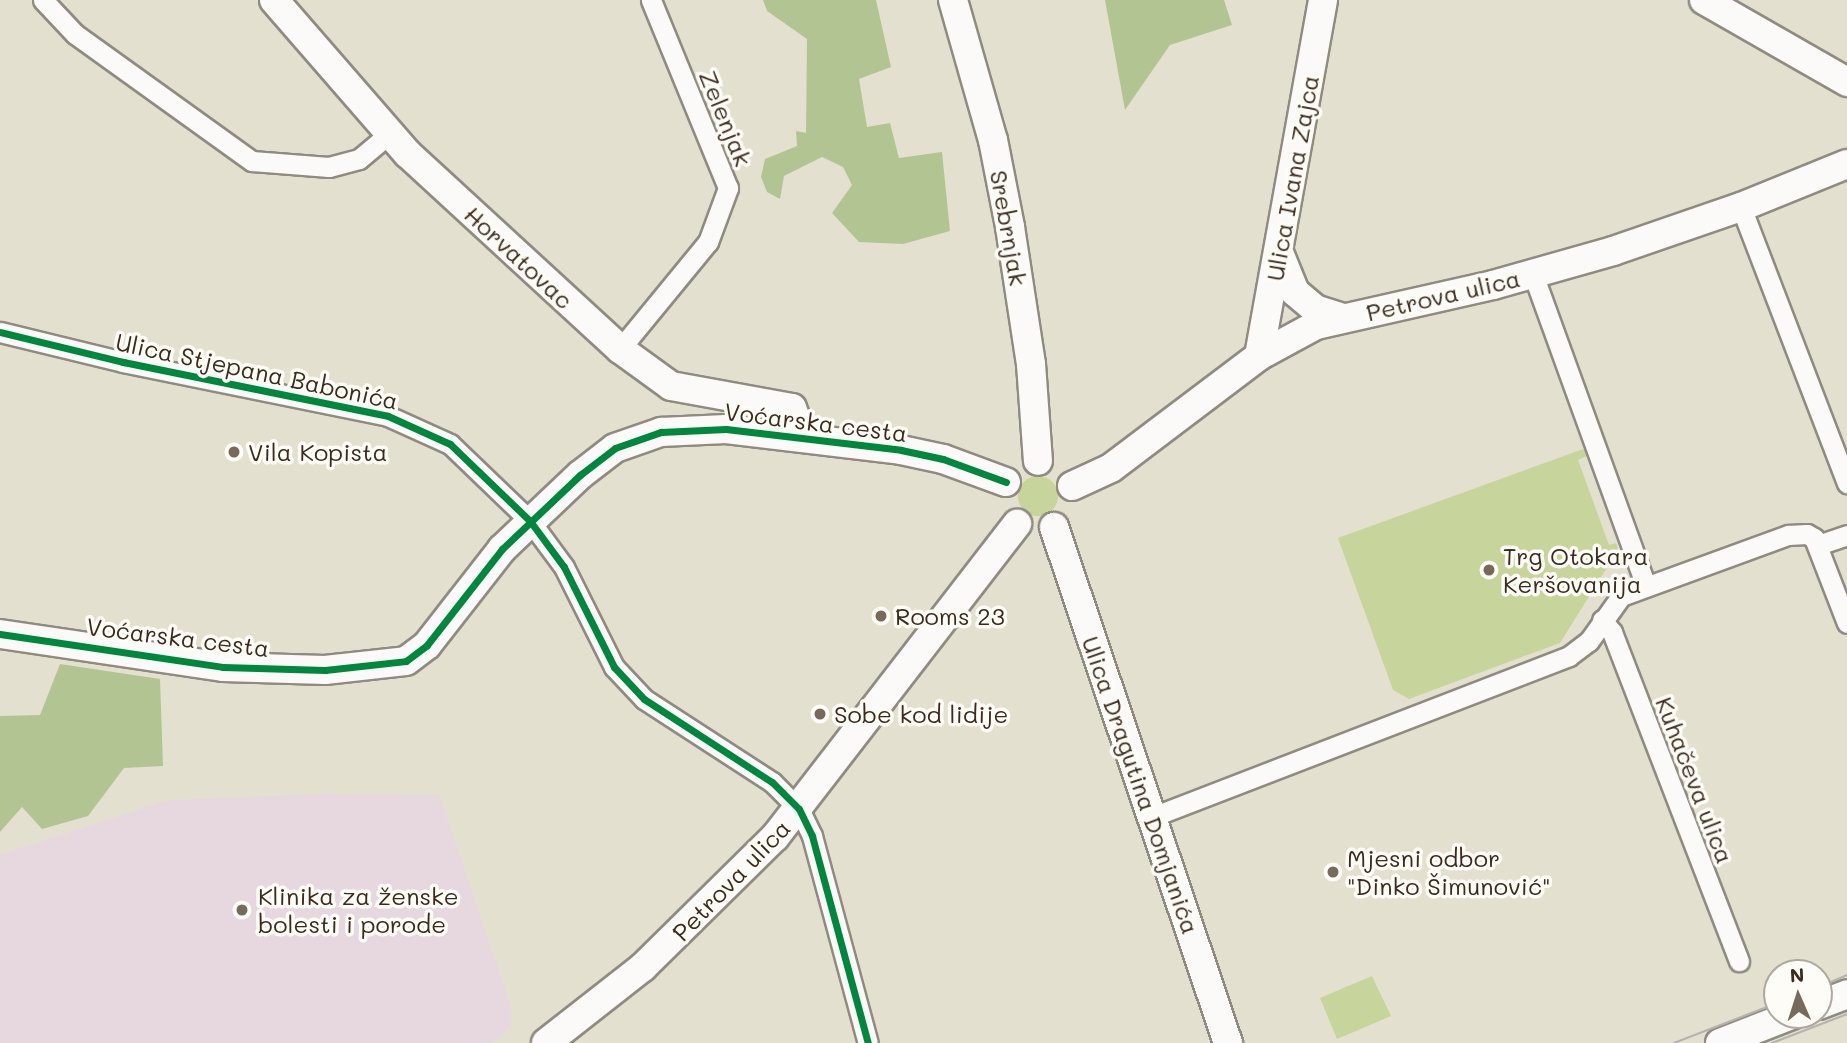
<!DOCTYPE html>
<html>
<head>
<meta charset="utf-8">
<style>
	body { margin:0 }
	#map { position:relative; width:1847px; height:1043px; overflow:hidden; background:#e4e0cf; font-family:Mali,sans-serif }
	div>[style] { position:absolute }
	.built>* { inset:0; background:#e7d8e0 }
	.green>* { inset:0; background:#c7d49b }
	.round { border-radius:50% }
	.forest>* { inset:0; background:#b3c493 }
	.roads { filter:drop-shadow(2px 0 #908b81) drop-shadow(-2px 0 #908b81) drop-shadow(0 2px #908b81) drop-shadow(0 -2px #908b81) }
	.street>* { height:19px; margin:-9.5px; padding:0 9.5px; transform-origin:9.5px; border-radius:9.5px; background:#fbfaf8 }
	.secondary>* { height:28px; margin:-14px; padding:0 14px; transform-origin:14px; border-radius:14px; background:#fbfaf8 }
	.tram>* { height:2px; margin:-1px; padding:0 1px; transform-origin:1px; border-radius:1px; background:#b5b3af }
	.cycleway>* { height:7px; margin:-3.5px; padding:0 3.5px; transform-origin:3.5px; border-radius:3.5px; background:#00873e }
	.dots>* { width:19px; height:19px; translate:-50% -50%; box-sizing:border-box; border:4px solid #fdfcf7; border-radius:50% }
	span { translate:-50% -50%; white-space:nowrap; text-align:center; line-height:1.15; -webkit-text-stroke:7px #fdfcf7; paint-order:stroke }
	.street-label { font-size:24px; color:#3b2a1e }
	.poi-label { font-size:24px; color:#3b2a1e }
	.left { translate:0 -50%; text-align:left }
	.north { position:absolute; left:1763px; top:959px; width:70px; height:70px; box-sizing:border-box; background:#fdfcf7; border:2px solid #afa8a0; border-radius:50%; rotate:357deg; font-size:19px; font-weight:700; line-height:28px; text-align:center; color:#3b2a1e }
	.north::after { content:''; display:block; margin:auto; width:24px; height:32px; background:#766a5c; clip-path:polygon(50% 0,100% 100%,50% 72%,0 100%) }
</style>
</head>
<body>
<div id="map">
	<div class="built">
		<div style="clip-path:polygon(313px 794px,439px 795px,511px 1006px,511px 1024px,503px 1035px,492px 1043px,0 1043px,0 855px,168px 800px)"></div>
	</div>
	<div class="green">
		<div style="clip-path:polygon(1583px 449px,1591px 454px,1578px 460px,1609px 545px,1616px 543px,1618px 550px,1560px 643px,1409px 699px,1393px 690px,1338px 538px)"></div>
		<div class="round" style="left:1018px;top:476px;width:40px;height:40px"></div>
		<div style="clip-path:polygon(1372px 976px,1391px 1016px,1337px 1039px,1320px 998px)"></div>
	</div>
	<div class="forest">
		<div style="clip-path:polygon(763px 0,876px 0,891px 67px,859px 79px,867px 127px,890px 123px,899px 158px,942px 152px,950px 231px,903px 244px,859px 242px,832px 213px,852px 185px,843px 167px,822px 157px,784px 176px,780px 199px,767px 192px,761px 177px,765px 159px,797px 146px,796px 131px,806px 133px,807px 39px,767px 11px)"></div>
		<div style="clip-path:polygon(1105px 0,1224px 0,1232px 25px,1170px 45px,1125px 110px)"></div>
		<div style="clip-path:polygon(60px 664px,160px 679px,163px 766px,124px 768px,88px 816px,42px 829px,22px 807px,0 832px,0 716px,40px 715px)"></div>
	</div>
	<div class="roads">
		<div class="street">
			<div style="left:43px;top:0;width:47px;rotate:46.7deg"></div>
			<div style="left:75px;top:34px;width:218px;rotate:35.7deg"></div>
			<div style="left:252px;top:161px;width:77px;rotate:4.5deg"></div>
			<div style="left:329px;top:167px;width:31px;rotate:-15deg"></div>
			<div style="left:359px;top:159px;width:39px;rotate:-40deg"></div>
			<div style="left:1741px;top:207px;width:296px;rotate:69deg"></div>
			<div style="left:1533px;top:274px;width:332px;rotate:70.1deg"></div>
			<div style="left:0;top:332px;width:127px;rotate:13.7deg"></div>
			<div style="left:123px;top:362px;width:270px;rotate:11.5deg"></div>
			<div style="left:388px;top:416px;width:68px;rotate:24.3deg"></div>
			<div style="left:450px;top:444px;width:111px;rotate:43.9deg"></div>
			<div style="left:530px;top:521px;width:57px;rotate:53.5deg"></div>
			<div style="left:564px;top:567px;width:112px;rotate:63.4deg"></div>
			<div style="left:614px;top:667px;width:44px;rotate:46.8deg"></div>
			<div style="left:644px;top:699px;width:153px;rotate:33deg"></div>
			<div style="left:772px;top:782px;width:38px;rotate:45deg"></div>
			<div style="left:799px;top:809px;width:30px;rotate:64deg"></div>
			<div style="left:812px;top:836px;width:214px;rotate:74.9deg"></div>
			<div style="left:620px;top:349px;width:139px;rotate:-50.6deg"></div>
			<div style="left:708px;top:242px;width:58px;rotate:-69.7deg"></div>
			<div style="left:728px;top:188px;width:203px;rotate:-112.3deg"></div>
			<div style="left:1818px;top:545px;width:31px;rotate:-19deg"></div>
			<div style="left:1602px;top:620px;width:16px;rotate:50deg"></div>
			<div style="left:1612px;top:632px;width:353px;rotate:68.9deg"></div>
			<div style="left:1152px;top:817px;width:447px;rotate:-21.1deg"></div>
			<div style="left:1569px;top:656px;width:25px;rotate:-37deg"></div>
			<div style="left:1589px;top:641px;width:55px;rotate:-54.6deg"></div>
			<div style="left:1621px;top:596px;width:178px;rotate:-20.1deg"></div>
			<div style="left:1788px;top:535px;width:19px;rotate:-3deg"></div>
			<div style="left:1807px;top:534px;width:8px;rotate:30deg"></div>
			<div style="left:1814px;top:538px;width:91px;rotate:68.8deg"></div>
		</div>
		<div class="secondary">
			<div style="left:274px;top:0;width:204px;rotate:49deg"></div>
			<div style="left:408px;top:154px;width:288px;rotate:42.6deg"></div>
			<div style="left:620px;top:349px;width:63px;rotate:36deg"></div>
			<div style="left:671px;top:386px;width:123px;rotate:10.3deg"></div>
			<div style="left:792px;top:408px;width:31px;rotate:69deg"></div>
			<div style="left:953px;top:0;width:146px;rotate:74.1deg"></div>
			<div style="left:993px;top:140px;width:89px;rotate:78.9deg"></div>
			<div style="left:1010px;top:227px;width:139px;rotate:81.3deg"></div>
			<div style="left:1031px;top:364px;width:97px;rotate:85.9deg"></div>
			<div style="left:1704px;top:0;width:165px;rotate:29.8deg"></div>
			<div style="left:1280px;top:255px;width:40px;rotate:68deg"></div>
			<div style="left:1295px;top:292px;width:26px;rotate:40deg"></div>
			<div style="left:1315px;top:309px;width:28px;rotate:18deg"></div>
			<div style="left:1259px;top:356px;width:362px;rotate:-79.8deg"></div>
			<div style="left:1072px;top:486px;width:43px;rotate:-24.8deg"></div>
			<div style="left:1111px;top:468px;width:186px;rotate:-37.1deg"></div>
			<div style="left:1259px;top:356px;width:65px;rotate:-28.5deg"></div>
			<div style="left:1316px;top:325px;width:181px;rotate:-12.7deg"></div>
			<div style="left:1493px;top:285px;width:125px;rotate:-15.8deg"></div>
			<div style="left:1613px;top:251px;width:135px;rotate:-19deg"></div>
			<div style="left:1741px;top:207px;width:114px;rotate:-22.1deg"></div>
			<div style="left:1054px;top:527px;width:545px;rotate:71.37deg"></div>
			<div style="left:0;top:634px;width:225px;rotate:8.4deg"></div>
			<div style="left:223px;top:667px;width:102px;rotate:1.7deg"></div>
			<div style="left:325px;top:670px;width:81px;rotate:-6.3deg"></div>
			<div style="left:406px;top:661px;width:26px;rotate:-37deg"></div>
			<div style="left:427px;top:645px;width:122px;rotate:-52deg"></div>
			<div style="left:502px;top:549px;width:108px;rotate:-43.5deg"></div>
			<div style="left:580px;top:475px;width:44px;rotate:-37.6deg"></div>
			<div style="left:615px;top:448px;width:49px;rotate:-19.2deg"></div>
			<div style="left:661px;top:432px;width:65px;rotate:-2.6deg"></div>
			<div style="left:726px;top:429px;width:176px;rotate:6.8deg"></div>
			<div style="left:901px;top:450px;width:43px;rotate:12.1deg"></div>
			<div style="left:943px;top:459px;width:67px;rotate:20.1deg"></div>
			<div style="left:1819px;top:1005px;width:30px;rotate:-21deg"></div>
			<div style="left:546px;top:1043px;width:123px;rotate:-38.1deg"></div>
			<div style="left:643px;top:967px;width:185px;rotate:-44.6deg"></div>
			<div style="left:775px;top:837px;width:396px;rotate:-52.3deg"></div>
			<div style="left:1720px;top:1043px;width:77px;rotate:-21.3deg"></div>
		</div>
	</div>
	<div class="tram">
		<div style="left:1819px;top:987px;width:30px;rotate:-23deg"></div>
		<div style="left:1674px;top:1043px;width:110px;rotate:-21.2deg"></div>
		<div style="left:1772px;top:1043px;width:80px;rotate:-21.1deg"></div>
	</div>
	<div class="cycleway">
		<div style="left:0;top:332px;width:127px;rotate:13.7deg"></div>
		<div style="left:123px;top:362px;width:270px;rotate:11.5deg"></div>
		<div style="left:388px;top:416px;width:68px;rotate:24.3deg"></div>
		<div style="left:450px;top:444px;width:111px;rotate:43.9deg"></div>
		<div style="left:530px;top:521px;width:57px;rotate:53.5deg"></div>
		<div style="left:564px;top:567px;width:112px;rotate:63.4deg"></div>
		<div style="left:614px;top:667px;width:44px;rotate:46.8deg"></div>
		<div style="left:644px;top:699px;width:153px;rotate:33deg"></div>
		<div style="left:772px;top:782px;width:38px;rotate:45deg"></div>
		<div style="left:799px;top:809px;width:30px;rotate:64deg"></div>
		<div style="left:812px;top:836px;width:214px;rotate:74.9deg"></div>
		<div style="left:0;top:634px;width:225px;rotate:8.4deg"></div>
		<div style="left:223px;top:667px;width:102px;rotate:1.7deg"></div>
		<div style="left:325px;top:670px;width:81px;rotate:-6.3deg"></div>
		<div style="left:406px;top:661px;width:26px;rotate:-37deg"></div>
		<div style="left:427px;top:645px;width:122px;rotate:-52deg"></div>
		<div style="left:502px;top:549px;width:108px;rotate:-43.5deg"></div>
		<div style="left:580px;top:475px;width:44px;rotate:-37.6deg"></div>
		<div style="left:615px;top:448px;width:49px;rotate:-19.2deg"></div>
		<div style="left:661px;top:432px;width:65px;rotate:-2.6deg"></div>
		<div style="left:726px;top:429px;width:176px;rotate:6.8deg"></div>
		<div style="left:901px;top:450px;width:43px;rotate:12.1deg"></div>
		<div style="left:943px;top:459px;width:67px;rotate:20.1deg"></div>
	</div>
	<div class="dots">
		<div style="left:234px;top:452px;background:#766a5c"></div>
		<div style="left:1489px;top:570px;background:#766a5c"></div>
		<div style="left:881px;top:616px;background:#766a5c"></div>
		<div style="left:820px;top:714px;background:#766a5c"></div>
		<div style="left:1333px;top:872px;background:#766a5c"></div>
		<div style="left:242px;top:910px;background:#766a5c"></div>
	</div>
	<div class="street-label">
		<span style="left:726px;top:118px;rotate:68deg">Zelenjak</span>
		<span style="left:1292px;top:178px;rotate:-80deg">Ulica Ivana Zajca</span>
		<span style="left:1009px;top:228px;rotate:80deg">Srebrnjak</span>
		<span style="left:519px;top:257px;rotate:43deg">Horvatovac</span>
		<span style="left:1443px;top:295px;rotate:-13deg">Petrova ulica</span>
		<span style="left:257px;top:371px;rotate:12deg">Ulica Stjepana Babonića</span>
		<span style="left:816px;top:422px;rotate:7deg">Voćarska cesta</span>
		<span style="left:178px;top:637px;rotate:7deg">Voćarska cesta</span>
		<span style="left:1695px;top:780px;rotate:69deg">Kuhačeva ulica</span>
		<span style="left:1141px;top:785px;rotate:71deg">Ulica Dragutina Domjanića</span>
		<span style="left:731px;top:880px;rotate:-46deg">Petrova ulica</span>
	</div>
	<div class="poi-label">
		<span class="left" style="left:248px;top:452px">Vila Kopista</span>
		<span class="left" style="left:1503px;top:570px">Trg Otokara<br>Keršovanija</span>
		<span class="left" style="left:895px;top:616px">Rooms 23</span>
		<span class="left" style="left:834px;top:714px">Sobe kod lidije</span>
		<span class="left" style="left:1347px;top:872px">Mjesni odbor<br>"Dinko Šimunović"</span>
		<span class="left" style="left:258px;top:910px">Klinika za ženske<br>bolesti i porode</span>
	</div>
	<div class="north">N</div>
</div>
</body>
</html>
